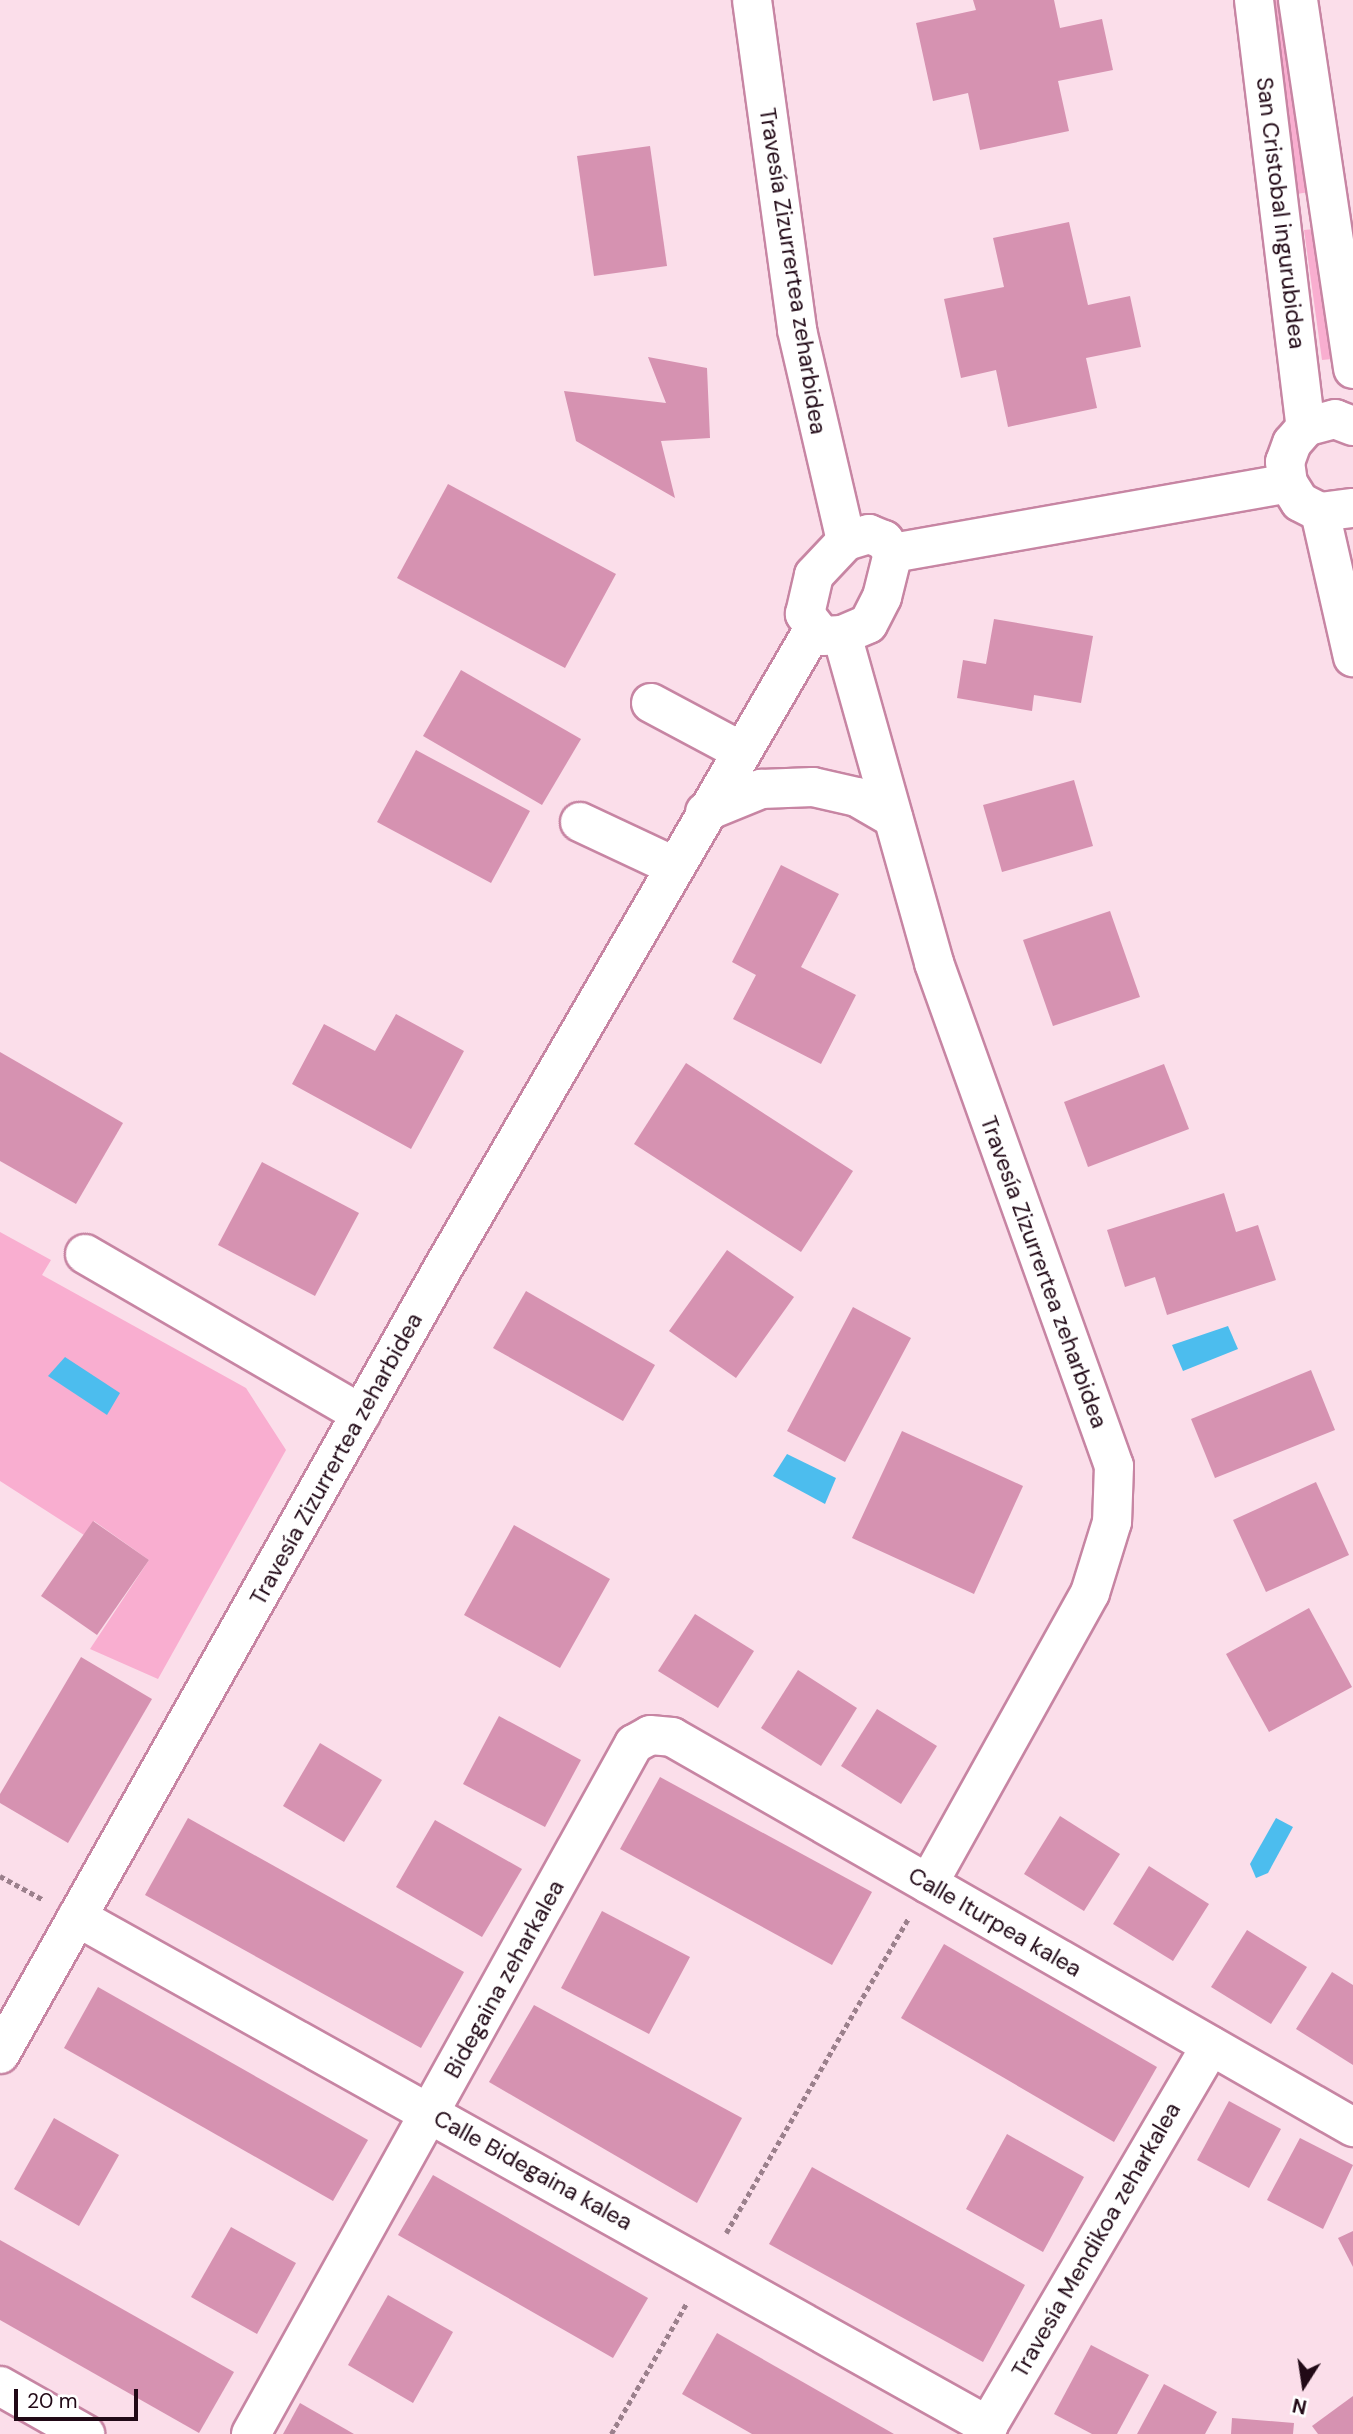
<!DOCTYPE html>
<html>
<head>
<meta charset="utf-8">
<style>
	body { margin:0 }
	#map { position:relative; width:1353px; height:2434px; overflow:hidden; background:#fbdeea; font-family:"DM Sans",sans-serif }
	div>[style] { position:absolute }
	.green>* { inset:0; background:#f9aed0 }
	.water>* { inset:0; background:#4cbdee }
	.building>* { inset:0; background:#d692b1 }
	.path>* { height:4.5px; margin-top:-2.25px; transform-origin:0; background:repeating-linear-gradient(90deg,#9b808c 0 5px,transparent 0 8.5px) }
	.roads { filter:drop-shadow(2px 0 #c785a3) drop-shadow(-2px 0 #c785a3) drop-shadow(0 2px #c785a3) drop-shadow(0 -2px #c785a3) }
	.minor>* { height:38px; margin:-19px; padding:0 19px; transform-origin:19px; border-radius:19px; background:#fff }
	.tertiary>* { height:38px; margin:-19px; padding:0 19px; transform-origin:19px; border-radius:19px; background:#fff }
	span { translate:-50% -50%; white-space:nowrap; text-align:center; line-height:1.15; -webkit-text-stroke:5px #fff; paint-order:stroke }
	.street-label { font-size:23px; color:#210916 }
	.north { position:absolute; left:1269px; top:2350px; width:70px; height:70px; -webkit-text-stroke:5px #fff; paint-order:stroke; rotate:192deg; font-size:19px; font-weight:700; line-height:28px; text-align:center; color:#210916 }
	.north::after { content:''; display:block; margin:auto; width:24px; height:32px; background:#210916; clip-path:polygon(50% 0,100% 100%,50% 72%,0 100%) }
	.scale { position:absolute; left:14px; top:2389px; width:124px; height:32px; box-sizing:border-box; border:4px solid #210916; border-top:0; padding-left:9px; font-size:21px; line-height:24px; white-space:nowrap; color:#210916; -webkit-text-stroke:5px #fff; paint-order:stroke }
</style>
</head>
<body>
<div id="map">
	<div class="green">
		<div style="clip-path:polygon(1270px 0,1282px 0,1309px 192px,1297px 194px)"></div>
		<div style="clip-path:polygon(1315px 229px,1332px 359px,1322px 360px,1304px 230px)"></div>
		<div style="clip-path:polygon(0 1232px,51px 1260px,42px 1275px,246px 1388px,286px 1450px,158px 1679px,90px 1649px,149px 1560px,94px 1521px,84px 1535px,0 1481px)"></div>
	</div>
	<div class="water">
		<div style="clip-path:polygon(1228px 1326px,1238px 1349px,1183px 1371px,1172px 1345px)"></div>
		<div style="clip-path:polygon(65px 1357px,120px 1393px,107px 1415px,48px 1376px)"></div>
		<div style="clip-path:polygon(787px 1454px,836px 1478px,825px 1504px,773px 1476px)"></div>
		<div style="clip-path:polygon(1276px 1818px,1293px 1827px,1268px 1873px,1256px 1878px,1250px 1864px)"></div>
	</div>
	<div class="building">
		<div style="clip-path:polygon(973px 0,1054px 0,1060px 28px,1102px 19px,1113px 70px,1058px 81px,1069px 131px,980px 150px,968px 93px,933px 101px,916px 23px,976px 10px)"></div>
		<div style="clip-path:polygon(650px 146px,667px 266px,594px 276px,577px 156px)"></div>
		<div style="clip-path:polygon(1069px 222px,1088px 305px,1130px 296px,1141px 347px,1086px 358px,1097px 408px,1008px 427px,996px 370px,961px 378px,944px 299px,1004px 287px,993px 238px)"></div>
		<div style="clip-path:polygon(648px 357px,707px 368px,710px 438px,661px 441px,675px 498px,576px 441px,564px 391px,666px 403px)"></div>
		<div style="clip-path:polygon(448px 484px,616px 574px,565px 668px,397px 578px)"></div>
		<div style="clip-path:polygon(994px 619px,1093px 636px,1081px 703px,1034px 695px,1032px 711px,957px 698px,963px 660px,986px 664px)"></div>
		<div style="clip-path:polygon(461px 670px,581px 739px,542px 805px,423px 736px)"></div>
		<div style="clip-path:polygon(416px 750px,530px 811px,491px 883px,377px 822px)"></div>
		<div style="clip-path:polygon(1074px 780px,1093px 846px,1002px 872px,983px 805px)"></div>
		<div style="clip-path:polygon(781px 865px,839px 894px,801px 967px,856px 995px,821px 1064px,733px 1019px,756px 975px,732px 962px)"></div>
		<div style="clip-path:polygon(1110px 911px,1140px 997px,1053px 1026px,1023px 940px)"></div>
		<div style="clip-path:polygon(396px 1014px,464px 1051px,411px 1149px,292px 1084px,324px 1024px,375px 1051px)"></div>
		<div style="clip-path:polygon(0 1052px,123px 1123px,76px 1204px,0 1161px)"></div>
		<div style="clip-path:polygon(686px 1063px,853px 1171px,801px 1252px,634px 1144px)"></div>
		<div style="clip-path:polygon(1164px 1064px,1189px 1129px,1088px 1167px,1064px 1102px)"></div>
		<div style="clip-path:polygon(262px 1162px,359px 1213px,315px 1296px,218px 1245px)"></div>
		<div style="clip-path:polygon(1224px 1193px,1236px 1232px,1258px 1225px,1276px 1280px,1167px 1315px,1155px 1277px,1125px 1287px,1107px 1230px)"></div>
		<div style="clip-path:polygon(727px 1250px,794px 1297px,736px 1378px,669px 1331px)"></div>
		<div style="clip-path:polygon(526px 1291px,655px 1365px,623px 1421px,493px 1348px)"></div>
		<div style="clip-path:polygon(853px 1307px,911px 1338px,845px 1462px,787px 1431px)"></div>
		<div style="clip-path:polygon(1311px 1370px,1335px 1430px,1215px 1478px,1191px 1419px)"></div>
		<div style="clip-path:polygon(902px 1431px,1023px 1486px,974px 1594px,852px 1538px)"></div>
		<div style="clip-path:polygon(1316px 1482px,1349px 1555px,1266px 1592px,1233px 1520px)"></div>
		<div style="clip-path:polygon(93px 1521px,149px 1560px,97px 1635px,41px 1596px)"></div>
		<div style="clip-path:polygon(514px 1525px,610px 1579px,560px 1668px,464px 1615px)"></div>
		<div style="clip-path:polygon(1309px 1608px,1352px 1687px,1269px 1732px,1226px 1654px)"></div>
		<div style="clip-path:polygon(695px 1614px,754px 1651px,718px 1708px,658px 1671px)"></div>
		<div style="clip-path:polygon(81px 1657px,152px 1699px,68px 1843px,0 1803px,0 1794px)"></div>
		<div style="clip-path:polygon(798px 1670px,857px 1708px,821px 1766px,761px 1728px)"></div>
		<div style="clip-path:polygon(877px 1709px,937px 1746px,901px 1804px,841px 1766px)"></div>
		<div style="clip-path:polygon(499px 1716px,581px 1760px,545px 1827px,463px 1784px)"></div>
		<div style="clip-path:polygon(320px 1743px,382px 1780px,344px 1842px,283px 1806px)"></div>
		<div style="clip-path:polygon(660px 1777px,872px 1892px,832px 1965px,620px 1849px)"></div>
		<div style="clip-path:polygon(1060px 1816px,1120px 1854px,1084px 1911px,1024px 1874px)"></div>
		<div style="clip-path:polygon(188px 1818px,464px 1972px,421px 2048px,145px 1895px)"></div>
		<div style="clip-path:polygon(435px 1820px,522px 1869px,482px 1937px,396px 1887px)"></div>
		<div style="clip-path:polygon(1149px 1866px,1209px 1904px,1173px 1961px,1113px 1924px)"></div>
		<div style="clip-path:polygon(602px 1911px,690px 1957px,649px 2034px,561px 1988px)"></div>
		<div style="clip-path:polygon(1247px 1930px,1307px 1967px,1271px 2024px,1211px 1987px)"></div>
		<div style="clip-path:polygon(944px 1944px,1157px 2067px,1114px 2142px,901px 2018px)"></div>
		<div style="clip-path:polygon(1332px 1972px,1353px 1985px,1353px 2065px,1296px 2029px)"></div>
		<div style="clip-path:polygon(98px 1987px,368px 2140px,333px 2201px,64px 2048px)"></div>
		<div style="clip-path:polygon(534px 2005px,742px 2118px,697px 2203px,489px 2082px)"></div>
		<div style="clip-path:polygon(1229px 2101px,1281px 2129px,1249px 2188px,1197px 2160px)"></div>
		<div style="clip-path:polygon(54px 2118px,119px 2155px,79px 2226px,14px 2189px)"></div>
		<div style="clip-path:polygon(1007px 2134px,1084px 2177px,1043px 2252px,966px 2209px)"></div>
		<div style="clip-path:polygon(1300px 2138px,1353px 2165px,1323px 2229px,1267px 2200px)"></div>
		<div style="clip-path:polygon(812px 2167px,1025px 2285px,983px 2362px,769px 2244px)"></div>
		<div style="clip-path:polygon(433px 2175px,648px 2298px,613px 2358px,398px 2235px)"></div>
		<div style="clip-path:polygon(231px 2227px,296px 2263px,257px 2334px,191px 2297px)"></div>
		<div style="clip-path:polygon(1353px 2231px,1353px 2267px,1338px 2238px)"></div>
		<div style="clip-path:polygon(0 2240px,234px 2372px,199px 2433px,0 2320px)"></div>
		<div style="clip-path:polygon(388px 2295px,453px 2332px,413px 2403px,348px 2365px)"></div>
		<div style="clip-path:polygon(717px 2333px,894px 2434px,752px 2434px,682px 2394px)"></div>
		<div style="clip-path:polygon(1091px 2345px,1149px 2375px,1117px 2434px,1092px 2434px,1054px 2414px)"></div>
		<div style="clip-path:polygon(1164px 2384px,1217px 2412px,1205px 2434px,1137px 2434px)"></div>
		<div style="clip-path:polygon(1353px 2396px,1353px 2434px,1318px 2434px,1312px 2426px)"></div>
		<div style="clip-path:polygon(300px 2403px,354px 2434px,283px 2434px)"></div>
		<div style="clip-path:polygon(1232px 2418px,1294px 2423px,1293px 2434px,1231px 2434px)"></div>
	</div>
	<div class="path">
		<div style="left:0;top:1876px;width:48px;rotate:28.7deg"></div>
		<div style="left:726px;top:2233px;width:365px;rotate:-59.9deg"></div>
		<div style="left:611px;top:2434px;width:150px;rotate:-60deg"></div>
	</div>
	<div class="roads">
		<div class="minor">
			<div style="left:752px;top:0;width:333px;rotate:82.2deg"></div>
			<div style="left:797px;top:330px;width:217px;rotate:76.9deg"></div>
			<div style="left:842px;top:635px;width:341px;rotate:74.3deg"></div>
			<div style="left:934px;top:963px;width:534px;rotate:70.31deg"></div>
			<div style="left:1114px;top:1466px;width:56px;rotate:92deg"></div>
			<div style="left:1112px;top:1522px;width:74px;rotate:107.2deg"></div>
			<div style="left:1090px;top:1593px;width:333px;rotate:119.1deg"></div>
			<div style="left:651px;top:703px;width:102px;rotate:28.1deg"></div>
			<div style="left:705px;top:812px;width:61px;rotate:-22.3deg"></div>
			<div style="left:761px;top:789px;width:52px;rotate:-2.2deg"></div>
			<div style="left:813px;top:787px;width:45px;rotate:12.8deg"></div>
			<div style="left:857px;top:797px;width:42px;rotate:30.3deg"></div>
			<div style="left:580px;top:822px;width:104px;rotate:25.1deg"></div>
			<div style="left:85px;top:1254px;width:319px;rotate:30.1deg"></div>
			<div style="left:77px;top:1917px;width:1044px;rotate:29.19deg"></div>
			<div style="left:0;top:2386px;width:98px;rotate:29.5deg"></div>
			<div style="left:251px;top:2434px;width:789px;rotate:-60.97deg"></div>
			<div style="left:634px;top:1744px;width:18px;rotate:-29deg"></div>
			<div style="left:650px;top:1735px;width:22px;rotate:5deg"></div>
			<div style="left:672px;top:1737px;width:785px;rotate:29.8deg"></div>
			<div style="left:983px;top:2434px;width:450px;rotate:-59.6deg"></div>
		</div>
		<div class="tertiary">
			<div style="left:1254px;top:0;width:430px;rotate:83.1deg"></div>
			<div style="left:1298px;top:0;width:373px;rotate:81.5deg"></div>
			<div style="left:1353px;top:426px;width:19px;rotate:-159deg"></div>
			<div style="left:1335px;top:419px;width:30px;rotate:165deg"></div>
			<div style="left:1306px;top:427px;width:21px;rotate:131deg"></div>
			<div style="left:1292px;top:443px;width:20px;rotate:110deg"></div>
			<div style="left:1285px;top:462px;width:21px;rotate:82deg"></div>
			<div style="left:1288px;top:483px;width:22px;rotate:58deg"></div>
			<div style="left:1300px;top:502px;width:22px;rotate:27deg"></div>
			<div style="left:1320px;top:512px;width:33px;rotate:-7deg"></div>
			<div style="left:1320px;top:512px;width:149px;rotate:77.2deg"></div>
			<div style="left:869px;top:534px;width:16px;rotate:22deg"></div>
			<div style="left:884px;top:540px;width:16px;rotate:55deg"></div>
			<div style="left:893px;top:553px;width:45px;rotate:104deg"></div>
			<div style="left:882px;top:597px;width:30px;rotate:117deg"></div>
			<div style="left:868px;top:624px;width:28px;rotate:157deg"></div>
			<div style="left:842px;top:635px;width:20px;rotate:177deg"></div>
			<div style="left:822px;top:636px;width:28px;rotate:-128deg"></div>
			<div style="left:805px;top:614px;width:40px;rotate:-77deg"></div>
			<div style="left:814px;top:575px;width:47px;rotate:-46.7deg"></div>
			<div style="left:846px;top:541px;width:24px;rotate:-17deg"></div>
			<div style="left:893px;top:553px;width:401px;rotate:-10deg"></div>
			<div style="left:0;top:2054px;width:896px;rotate:-60.6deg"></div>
			<div style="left:440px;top:1273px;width:743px;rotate:-59.88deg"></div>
		</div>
	</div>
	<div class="street-label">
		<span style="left:1281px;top:213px;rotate:83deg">San Cristobal ingurubidea</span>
		<span style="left:793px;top:271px;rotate:81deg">Travesía Zizurrertea zeharbidea</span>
		<span style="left:1044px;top:1272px;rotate:70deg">Travesía Zizurrertea zeharbidea</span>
		<span style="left:336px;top:1459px;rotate:-61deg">Travesía Zizurrertea zeharbidea</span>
		<span style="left:995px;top:1922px;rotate:30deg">Calle Iturpea kalea</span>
		<span style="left:504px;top:1979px;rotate:-61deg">Bidegaina zeharkalea</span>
		<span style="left:533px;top:2170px;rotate:29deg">Calle Bidegaina kalea</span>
		<span style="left:1096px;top:2240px;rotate:-60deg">Travesía Mendikoa zeharkalea</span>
	</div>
	<div class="north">N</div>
	<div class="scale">20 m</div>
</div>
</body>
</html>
